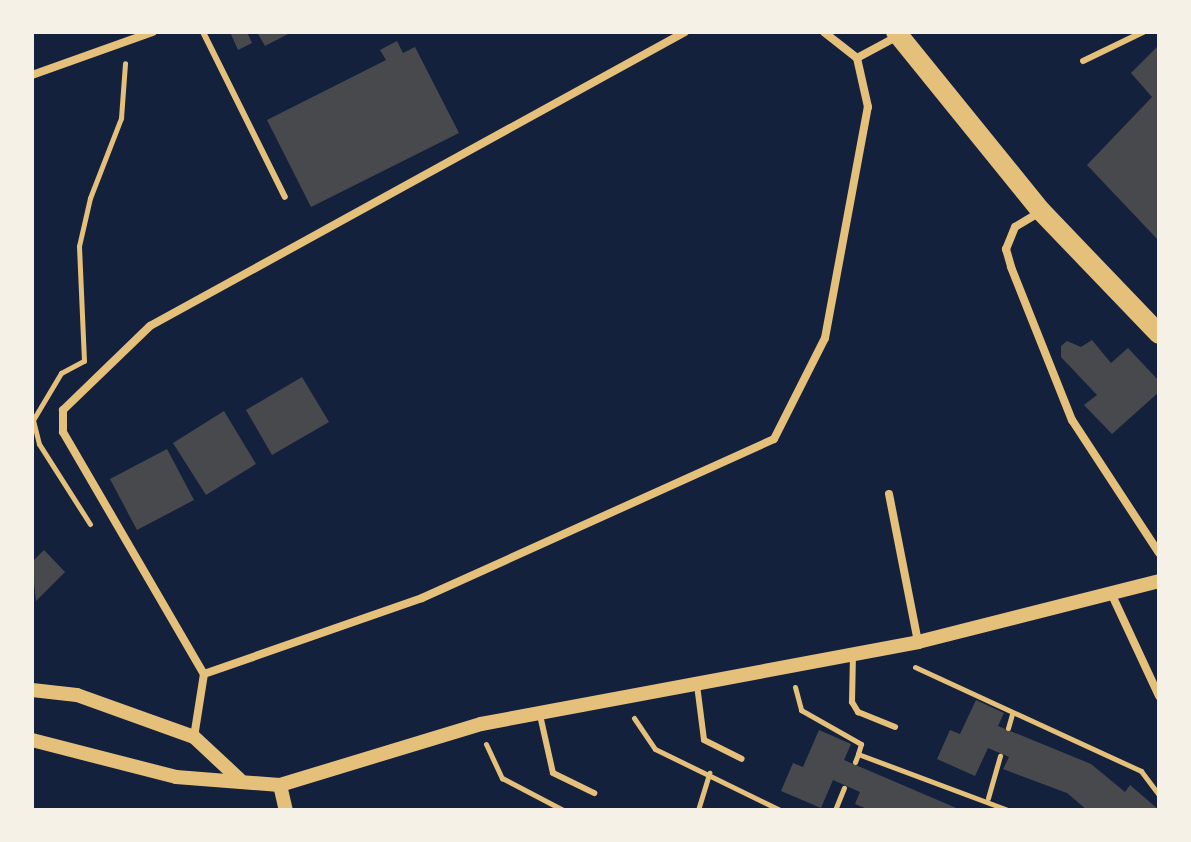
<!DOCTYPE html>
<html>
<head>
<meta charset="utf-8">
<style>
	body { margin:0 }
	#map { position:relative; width:1191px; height:842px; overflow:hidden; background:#14213d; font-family:Montserrat,sans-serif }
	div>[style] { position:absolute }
	.building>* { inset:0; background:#48494c }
	.path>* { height:5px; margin:-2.5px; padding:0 2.5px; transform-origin:2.5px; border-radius:2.5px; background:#e5c07b }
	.service>* { height:6px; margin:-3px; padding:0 3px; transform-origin:3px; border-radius:3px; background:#e5c07b }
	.minor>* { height:8px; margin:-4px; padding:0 4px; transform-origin:4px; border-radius:4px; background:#e5c07b }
	.tertiary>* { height:14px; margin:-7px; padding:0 7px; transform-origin:7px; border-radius:7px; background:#e5c07b }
	.primary>* { height:20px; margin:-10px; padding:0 10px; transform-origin:10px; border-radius:10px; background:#e5c07b }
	span { translate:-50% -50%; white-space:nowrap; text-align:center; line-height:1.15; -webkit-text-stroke:6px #f6f1e7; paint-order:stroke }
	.frame { position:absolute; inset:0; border:34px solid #f6f1e7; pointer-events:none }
</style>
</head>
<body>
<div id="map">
	<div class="building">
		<div style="clip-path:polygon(230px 32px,247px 32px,252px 43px,238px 50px)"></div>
		<div style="clip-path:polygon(257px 32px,292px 32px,265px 46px)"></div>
		<div style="clip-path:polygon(397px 41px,403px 53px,415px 47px,459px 133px,311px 207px,267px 120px,386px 60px,380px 50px)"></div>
		<div style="clip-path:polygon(1159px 45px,1159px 241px,1087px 165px,1152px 97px,1131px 73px)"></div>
		<div style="clip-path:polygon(1092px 340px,1111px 363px,1128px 348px,1159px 381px,1159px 392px,1112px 434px,1084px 405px,1097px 395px,1061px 357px,1061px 346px,1067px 341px,1081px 347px)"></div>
		<div style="clip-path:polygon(302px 377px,329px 422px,272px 455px,246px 410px)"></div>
		<div style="clip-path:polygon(224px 411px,256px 464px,206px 495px,173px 443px)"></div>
		<div style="clip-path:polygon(167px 449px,194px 500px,137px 530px,110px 479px)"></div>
		<div style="clip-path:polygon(44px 550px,65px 572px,36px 601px,32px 562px)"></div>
		<div style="clip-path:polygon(976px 700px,1004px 713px,998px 726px,1091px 764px,1125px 792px,1130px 785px,1159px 810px,1087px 810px,1067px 793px,1003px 769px,1009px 757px,988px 748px,975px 776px,937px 759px,950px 730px,960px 734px)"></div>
		<div style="clip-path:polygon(819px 730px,851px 744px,844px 760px,961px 810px,870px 810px,855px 804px,860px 792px,833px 780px,821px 808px,781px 791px,793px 763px,803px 767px)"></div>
	</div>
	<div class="path">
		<div style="left:90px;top:524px;width:95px;rotate:-122.5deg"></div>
		<div style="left:39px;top:444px;width:25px;rotate:-104deg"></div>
		<div style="left:33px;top:420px;width:55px;rotate:-59.2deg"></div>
		<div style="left:61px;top:373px;width:26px;rotate:-28deg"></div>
		<div style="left:84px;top:361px;width:115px;rotate:-92.5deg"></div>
		<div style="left:79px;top:246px;width:49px;rotate:-77.1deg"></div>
		<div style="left:90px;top:198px;width:86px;rotate:-68.8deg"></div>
		<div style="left:121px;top:118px;width:55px;rotate:-85.8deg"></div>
		<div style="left:915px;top:667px;width:249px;rotate:24.7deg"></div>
		<div style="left:1141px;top:771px;width:30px;rotate:53deg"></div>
		<div style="left:795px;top:687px;width:24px;rotate:75deg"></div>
		<div style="left:801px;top:710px;width:69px;rotate:29.5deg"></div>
		<div style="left:861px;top:744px;width:10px;rotate:107deg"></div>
		<div style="left:858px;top:754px;width:160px;rotate:20.5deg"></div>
		<div style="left:634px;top:718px;width:37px;rotate:56deg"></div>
		<div style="left:655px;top:749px;width:139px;rotate:26deg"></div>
		<div style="left:1008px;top:728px;width:15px;rotate:-74deg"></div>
		<div style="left:486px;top:744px;width:38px;rotate:65deg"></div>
		<div style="left:502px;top:778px;width:69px;rotate:27.7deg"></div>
		<div style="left:855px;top:762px;width:9px;rotate:-69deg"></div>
		<div style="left:988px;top:798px;width:44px;rotate:-74.1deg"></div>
		<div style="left:698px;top:810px;width:39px;rotate:-73deg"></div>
		<div style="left:835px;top:810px;width:24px;rotate:-68deg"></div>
	</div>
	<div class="service">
		<div style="left:203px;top:32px;width:184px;rotate:63.6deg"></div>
		<div style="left:1083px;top:61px;width:67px;rotate:-25.8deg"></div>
		<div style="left:853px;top:654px;width:48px;rotate:91.2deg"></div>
		<div style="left:852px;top:702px;width:12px;rotate:59deg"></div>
		<div style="left:858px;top:712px;width:40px;rotate:22deg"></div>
		<div style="left:697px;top:685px;width:55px;rotate:82.7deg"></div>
		<div style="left:704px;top:740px;width:42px;rotate:26.6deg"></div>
		<div style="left:540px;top:715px;width:59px;rotate:77.4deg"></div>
		<div style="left:553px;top:773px;width:46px;rotate:26deg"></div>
	</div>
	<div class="minor">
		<div style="left:685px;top:32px;width:610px;rotate:151.21deg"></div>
		<div style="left:150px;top:326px;width:121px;rotate:136deg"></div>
		<div style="left:63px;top:410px;width:22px;rotate:90deg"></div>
		<div style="left:63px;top:432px;width:280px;rotate:59.8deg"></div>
		<div style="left:204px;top:674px;width:231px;rotate:-19.2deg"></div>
		<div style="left:422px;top:598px;width:386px;rotate:-24.3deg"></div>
		<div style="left:774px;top:439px;width:113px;rotate:-63.2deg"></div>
		<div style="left:825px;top:338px;width:235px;rotate:-79.5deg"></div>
		<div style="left:868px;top:107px;width:50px;rotate:-102.7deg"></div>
		<div style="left:857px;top:58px;width:42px;rotate:-141.8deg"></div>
		<div style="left:857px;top:58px;width:47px;rotate:-28.2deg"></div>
		<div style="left:32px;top:75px;width:128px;rotate:-19.6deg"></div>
		<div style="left:1040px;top:212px;width:29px;rotate:149deg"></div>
		<div style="left:1015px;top:227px;width:24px;rotate:112deg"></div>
		<div style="left:1006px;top:249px;width:19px;rotate:74deg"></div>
		<div style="left:1011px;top:267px;width:165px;rotate:68.3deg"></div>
		<div style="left:1072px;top:420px;width:159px;rotate:56.8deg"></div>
		<div style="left:889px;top:494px;width:151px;rotate:78.9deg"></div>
		<div style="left:1111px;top:593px;width:114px;rotate:65deg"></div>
		<div style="left:194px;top:737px;width:64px;rotate:-81deg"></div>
	</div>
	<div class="tertiary">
		<div style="left:32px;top:690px;width:45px;rotate:6.3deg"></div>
		<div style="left:77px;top:695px;width:124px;rotate:19.7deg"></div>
		<div style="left:194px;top:737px;width:62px;rotate:43deg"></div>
		<div style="left:32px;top:740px;width:149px;rotate:14.4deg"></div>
		<div style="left:176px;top:777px;width:104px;rotate:4.4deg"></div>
		<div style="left:280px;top:785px;width:210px;rotate:-16.9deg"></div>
		<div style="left:481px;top:724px;width:445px;rotate:-10.6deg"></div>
		<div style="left:918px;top:642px;width:249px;rotate:-14.2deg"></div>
		<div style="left:280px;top:785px;width:26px;rotate:77deg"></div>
	</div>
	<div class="primary">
		<div style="left:896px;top:32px;width:230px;rotate:51deg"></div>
		<div style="left:1041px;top:211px;width:170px;rotate:46.2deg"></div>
	</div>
	<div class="frame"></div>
</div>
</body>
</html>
